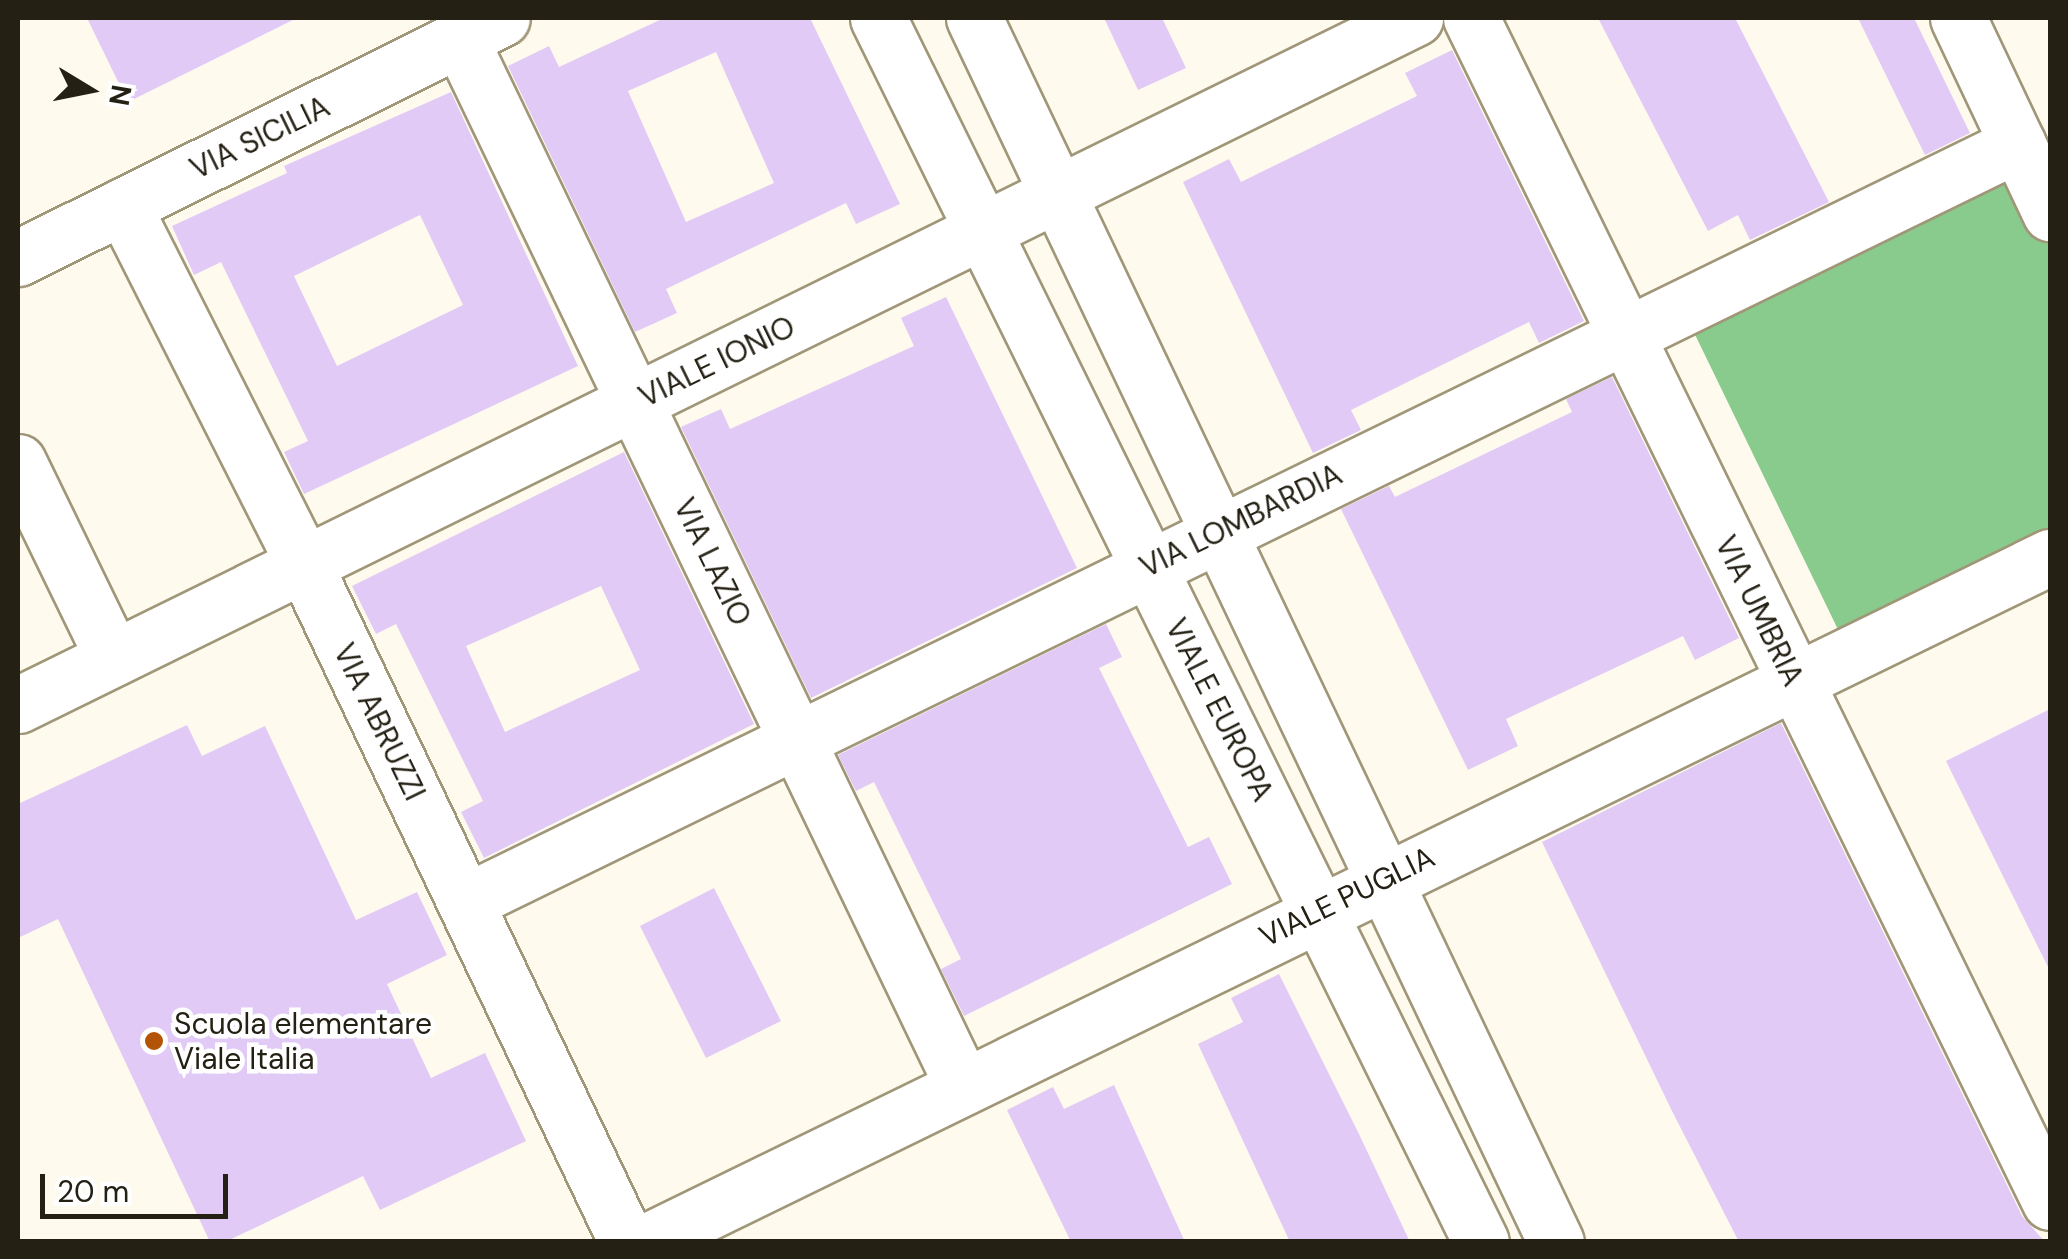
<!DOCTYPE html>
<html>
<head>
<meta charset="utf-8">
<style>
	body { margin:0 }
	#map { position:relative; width:2068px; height:1259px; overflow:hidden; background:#fffaee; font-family:"DM Sans",sans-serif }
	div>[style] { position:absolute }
	.forest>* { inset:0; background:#89ca8d }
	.building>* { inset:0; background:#e1caf6 }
	.roads { filter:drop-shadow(2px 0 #a09678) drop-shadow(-2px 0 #a09678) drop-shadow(0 2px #a09678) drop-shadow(0 -2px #a09678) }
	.minor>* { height:55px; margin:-27.5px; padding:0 27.5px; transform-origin:27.5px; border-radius:27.5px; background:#fff }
	.dots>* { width:28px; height:28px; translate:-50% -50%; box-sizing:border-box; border:5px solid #fff; border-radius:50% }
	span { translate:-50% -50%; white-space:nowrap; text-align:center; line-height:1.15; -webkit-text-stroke:9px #fff; paint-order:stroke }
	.street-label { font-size:30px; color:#242014 }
	.poi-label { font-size:30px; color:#242014 }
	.left { translate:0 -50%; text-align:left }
	.frame { position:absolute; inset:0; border:20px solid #242014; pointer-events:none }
	.north { position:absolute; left:40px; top:40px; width:100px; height:100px; -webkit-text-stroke:8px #fff; paint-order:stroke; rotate:100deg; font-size:28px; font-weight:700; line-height:40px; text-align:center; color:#242014 }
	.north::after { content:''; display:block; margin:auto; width:35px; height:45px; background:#242014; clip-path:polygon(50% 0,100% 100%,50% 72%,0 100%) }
	.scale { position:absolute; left:40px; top:1174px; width:188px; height:45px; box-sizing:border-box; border:5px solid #242014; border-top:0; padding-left:12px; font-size:30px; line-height:35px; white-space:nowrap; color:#242014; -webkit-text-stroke:8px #fff; paint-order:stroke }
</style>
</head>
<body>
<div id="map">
	<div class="forest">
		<div style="clip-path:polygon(2014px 158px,2050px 240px,2050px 543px,1847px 648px,1685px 314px)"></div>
	</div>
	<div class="building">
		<div style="clip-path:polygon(87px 18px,297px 18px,128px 102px)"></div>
		<div style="clip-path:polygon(evenodd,664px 18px,810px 18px,900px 204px,856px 224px,846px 203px,666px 289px,677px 313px,635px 332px,508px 66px,549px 46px,559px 67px,664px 18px,716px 52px,774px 183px,686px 222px,628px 91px,716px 52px)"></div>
		<div style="clip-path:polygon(1104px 18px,1162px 18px,1186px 68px,1138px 90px)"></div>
		<div style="clip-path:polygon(1598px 18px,1735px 18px,1829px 202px,1750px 240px,1738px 215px,1708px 231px)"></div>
		<div style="clip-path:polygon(1858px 18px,1914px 18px,1970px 133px,1925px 155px)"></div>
		<div style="clip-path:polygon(1452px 50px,1584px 321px,1539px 343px,1529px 322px,1351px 410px,1361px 430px,1313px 453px,1183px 182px,1229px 159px,1241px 182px,1417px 96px,1405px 73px)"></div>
		<div style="clip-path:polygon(evenodd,451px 92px,578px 366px,304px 494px,284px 452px,308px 441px,221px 262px,194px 275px,172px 226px,287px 173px,284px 166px,451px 92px,420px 215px,463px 305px,337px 366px,294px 276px,420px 215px)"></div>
		<div style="clip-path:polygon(946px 297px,1077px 568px,811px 698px,681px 427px,721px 409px,730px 429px,914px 346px,901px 318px)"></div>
		<div style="clip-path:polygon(1612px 377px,1739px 638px,1695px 660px,1683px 636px,1506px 719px,1518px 746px,1468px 770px,1341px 509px,1389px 486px,1395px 497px,1572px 412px,1566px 399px)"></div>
		<div style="clip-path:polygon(evenodd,624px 452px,754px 724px,484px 858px,461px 812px,483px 801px,396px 624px,376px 634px,352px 586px,624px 452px,601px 586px,640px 670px,505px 732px,466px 646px,601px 586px)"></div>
		<div style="clip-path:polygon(1106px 624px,1122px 657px,1099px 668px,1188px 847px,1209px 837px,1232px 884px,964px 1016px,941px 969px,961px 959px,874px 782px,856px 791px,838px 755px)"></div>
		<div style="clip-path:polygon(2050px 709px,2050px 971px,1946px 761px)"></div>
		<div style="clip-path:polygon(1781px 723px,2022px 1216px,2045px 1242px,1739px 1242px,1672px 1111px,1542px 842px)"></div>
		<div style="clip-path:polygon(187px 725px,202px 756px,265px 726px,356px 920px,417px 892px,447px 955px,387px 984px,431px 1078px,485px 1053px,526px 1141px,380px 1210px,363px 1176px,225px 1242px,210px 1242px,58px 919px,18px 938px,18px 804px)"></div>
		<div style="clip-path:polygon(714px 888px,781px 1021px,706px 1058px,640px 926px)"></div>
		<div style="clip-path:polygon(1279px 974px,1359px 1134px,1410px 1242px,1290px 1242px,1198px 1044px,1243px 1022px,1231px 998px)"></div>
		<div style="clip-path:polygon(1114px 1085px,1185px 1242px,1071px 1242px,1007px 1110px,1053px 1087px,1064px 1109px)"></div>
	</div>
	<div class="roads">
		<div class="minor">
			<div style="left:878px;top:18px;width:1364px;rotate:63.77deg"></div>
			<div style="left:974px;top:18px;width:1355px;rotate:64.57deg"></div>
			<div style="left:1471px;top:18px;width:1318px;rotate:63.94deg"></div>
			<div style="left:1958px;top:18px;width:216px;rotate:64.7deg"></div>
			<div style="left:460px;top:39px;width:1162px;rotate:64.34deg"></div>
			<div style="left:123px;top:206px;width:401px;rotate:63.2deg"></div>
			<div style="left:304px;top:564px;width:751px;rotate:64.53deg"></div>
			<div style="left:18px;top:258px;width:540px;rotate:-26.38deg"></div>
			<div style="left:18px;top:462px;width:218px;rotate:64.1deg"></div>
			<div style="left:18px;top:705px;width:1557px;rotate:-26.19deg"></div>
			<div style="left:465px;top:902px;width:1728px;rotate:-26.02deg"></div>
			<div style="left:646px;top:1242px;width:1562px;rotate:-26.01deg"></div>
		</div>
	</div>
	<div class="dots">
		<div style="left:154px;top:1041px;background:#b25305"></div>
	</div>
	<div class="street-label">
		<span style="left:260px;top:138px;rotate:-26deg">VIA SICILIA</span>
		<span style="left:717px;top:362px;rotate:-26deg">VIALE IONIO</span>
		<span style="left:1241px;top:521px;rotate:-26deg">VIA LOMBARDIA</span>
		<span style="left:712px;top:562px;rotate:64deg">VIA LAZIO</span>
		<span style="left:1759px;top:611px;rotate:64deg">VIA UMBRIA</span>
		<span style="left:1219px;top:710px;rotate:63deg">VIALE EUROPA</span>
		<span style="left:379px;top:722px;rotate:64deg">VIA ABRUZZI</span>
		<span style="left:1347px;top:897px;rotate:-26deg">VIALE PUGLIA</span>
	</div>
	<div class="poi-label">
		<span class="left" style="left:174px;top:1041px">Scuola elementare<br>Viale Italia</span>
	</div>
	<div class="frame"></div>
	<div class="north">N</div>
	<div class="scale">20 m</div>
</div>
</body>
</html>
